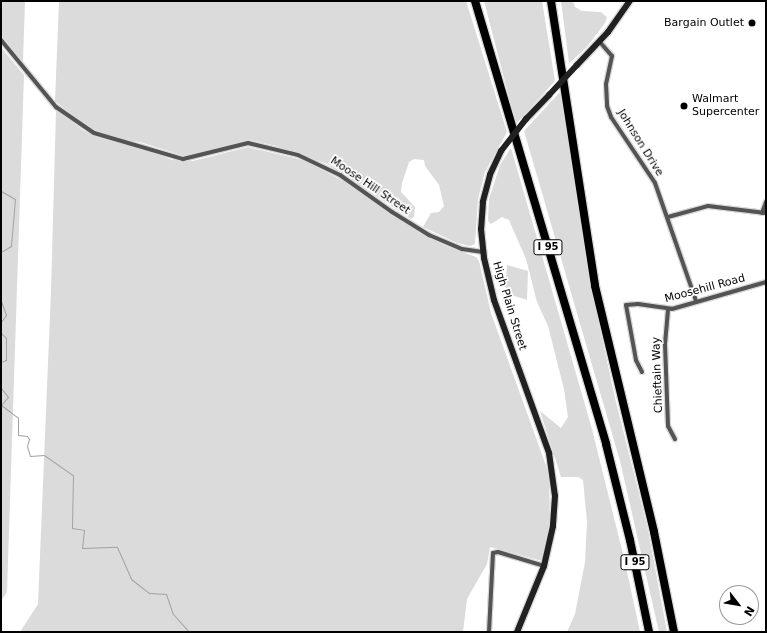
<!DOCTYPE html>
<html>
<head>
<meta charset="utf-8">
<style>
	body { margin:0 }
	#map { position:relative; width:767px; height:633px; overflow:hidden; background:#fff; font-family:"DejaVu Sans",sans-serif }
	div>[style] { position:absolute }
	.green>* { inset:0; background:#dbdbdb }
	.stream>* { height:1px; margin:-0.5px; padding:0 0.5px; transform-origin:0.5px; border-radius:0.5px; background:#a2a2a2 }
	.roads { filter:drop-shadow(1px 0 #dbdbdb) drop-shadow(-1px 0 #dbdbdb) drop-shadow(0 1px #dbdbdb) drop-shadow(0 -1px #dbdbdb) }
	.minor>* { height:4px; margin:-2px; padding:0 2px; transform-origin:2px; border-radius:2px; background:#545454 }
	.secondary>* { height:6px; margin:-3px; padding:0 3px; transform-origin:3px; border-radius:3px; background:#212121 }
	.motorway>* { height:8px; margin:-4px; padding:0 4px; transform-origin:4px; border-radius:4px; background:#000 }
	.secondary-bridge>* { height:6px; margin:-3px; padding:0 3px; transform-origin:3px; border-radius:3px; background:#212121 }
	.dots>* { width:11px; height:11px; translate:-50% -50%; box-sizing:border-box; border:2px solid #fff; border-radius:50% }
	span { translate:-50% -50%; white-space:nowrap; text-align:center; line-height:1.15; -webkit-text-stroke:3.5px #fff; paint-order:stroke }
	.shield-label span { padding:1px 3px; background:#fff; border:1px solid; border-radius:3px; -webkit-text-stroke-width:0 }
	.shield-label { font-size:10px; color:#000; font-weight:700 }
	.poi-label { font-size:11px; color:#000 }
	.right { translate:-100% -50%; text-align:right }
	.left { translate:0 -50%; text-align:left }
	.street-label { font-size:11px; color:#000 }
	.frame { position:absolute; inset:0; border:2px solid #000; pointer-events:none }
	.north { position:absolute; left:719px; top:585px; width:40px; height:40px; box-sizing:border-box; background:#fff; border:1px solid #999; border-radius:50%; rotate:121deg; font-size:11px; font-weight:700; line-height:16px; text-align:center; color:#000 }
	.north::after { content:''; display:block; margin:auto; width:14px; height:18px; background:#000; clip-path:polygon(50% 0,100% 100%,50% 72%,0 100%) }
</style>
</head>
<body>
<div id="map">
	<div class="green">
		<div style="clip-path:polygon(1px 1px,25px 1px,23px 62px,1px 35px)"></div>
		<div style="clip-path:polygon(59px 1px,466px 1px,507px 132px,485px 172px,478px 199px,475px 244px,470px 246px,457px 243px,423px 227px,431px 213px,439px 212px,444px 206px,439px 185px,425px 166px,424px 160px,414px 159px,409px 162px,402px 183px,401px 192px,415px 207px,414px 217px,411px 219px,327px 164px,276px 146px,250px 140px,191px 156px,181px 155px,140px 142px,117px 139px,86px 126px,55px 101px)"></div>
		<div style="clip-path:polygon(484px 1px,542px 1px,555px 81px,516px 124px)"></div>
		<div style="clip-path:polygon(561px 1px,573px 1px,575px 7px,582px 11px,601px 12px,607px 17px,605px 23px,586px 48px,569px 63px)"></div>
		<div style="clip-path:polygon(1px 47px,24px 75px,7px 592px,1px 601px)"></div>
		<div style="clip-path:polygon(561px 91px,592px 292px,615px 398px,648px 530px,667px 632px,659px 632px,620px 461px,524px 131px)"></div>
		<div style="clip-path:polygon(56px 110px,84px 131px,99px 138px,143px 149px,172px 160px,193px 161px,248px 147px,303px 160px,347px 183px,410px 227px,446px 246px,476px 257px,479px 261px,491px 313px,549px 474px,550px 522px,542px 561px,490px 547px,487px 564px,467px 599px,463px 632px,20px 632px,38px 604px,51px 291px)"></div>
		<div style="clip-path:polygon(511px 148px,592px 429px,625px 562px,640px 632px,567px 632px,575px 614px,585px 562px,587px 522px,583px 480px,578px 477px,561px 477px,540px 411px,561px 428px,568px 417px,564px 389px,548px 326px,537px 302px,526px 259px,509px 220px,502px 217px,491px 224px,488px 221px,489px 199px,500px 165px)"></div>
		<div style="clip-path:polygon(507px 265px,528px 271px,527px 300px,505px 293px)"></div>
	</div>
	<div class="stream">
		<div style="left:1px;top:191px;width:16px;rotate:30deg"></div>
		<div style="left:15px;top:199px;width:47px;rotate:94.9deg"></div>
		<div style="left:11px;top:246px;width:12px;rotate:149deg"></div>
		<div style="left:1px;top:301px;width:15px;rotate:70deg"></div>
		<div style="left:6px;top:315px;width:9px;rotate:126deg"></div>
		<div style="left:1px;top:333px;width:7px;rotate:45deg"></div>
		<div style="left:6px;top:338px;width:22px;rotate:90deg"></div>
		<div style="left:6px;top:360px;width:5px;rotate:158deg"></div>
		<div style="left:1px;top:388px;width:11px;rotate:52deg"></div>
		<div style="left:8px;top:397px;width:11px;rotate:131deg"></div>
		<div style="left:1px;top:405px;width:21px;rotate:37deg"></div>
		<div style="left:18px;top:418px;width:17px;rotate:90deg"></div>
		<div style="left:18px;top:435px;width:9px;rotate:6deg"></div>
		<div style="left:27px;top:436px;width:4px;rotate:56deg"></div>
		<div style="left:29px;top:439px;width:7px;rotate:106deg"></div>
		<div style="left:27px;top:446px;width:10px;rotate:73deg"></div>
		<div style="left:30px;top:456px;width:14px;rotate:-4deg"></div>
		<div style="left:44px;top:455px;width:35px;rotate:35deg"></div>
		<div style="left:73px;top:475px;width:53px;rotate:91.1deg"></div>
		<div style="left:72px;top:528px;width:12px;rotate:9deg"></div>
		<div style="left:84px;top:530px;width:18px;rotate:96deg"></div>
		<div style="left:82px;top:548px;width:35px;rotate:-2deg"></div>
		<div style="left:117px;top:547px;width:35px;rotate:66deg"></div>
		<div style="left:131px;top:579px;width:23px;rotate:38deg"></div>
		<div style="left:149px;top:593px;width:17px;rotate:3deg"></div>
		<div style="left:166px;top:594px;width:21px;rotate:71deg"></div>
		<div style="left:173px;top:614px;width:24px;rotate:48deg"></div>
	</div>
	<div class="roads">
		<div class="minor">
			<div style="left:1px;top:40px;width:87px;rotate:50.6deg"></div>
			<div style="left:56px;top:107px;width:46px;rotate:34.4deg"></div>
			<div style="left:94px;top:133px;width:93px;rotate:16.3deg"></div>
			<div style="left:183px;top:159px;width:67px;rotate:-13.8deg"></div>
			<div style="left:248px;top:143px;width:51px;rotate:13.5deg"></div>
			<div style="left:298px;top:155px;width:47px;rotate:25.5deg"></div>
			<div style="left:340px;top:175px;width:64px;rotate:35.4deg"></div>
			<div style="left:392px;top:212px;width:44px;rotate:31.9deg"></div>
			<div style="left:429px;top:235px;width:36px;rotate:23deg"></div>
			<div style="left:462px;top:249px;width:21px;rotate:8deg"></div>
			<div style="left:599px;top:41px;width:20px;rotate:49deg"></div>
			<div style="left:612px;top:56px;width:29px;rotate:102deg"></div>
			<div style="left:606px;top:84px;width:22px;rotate:87deg"></div>
			<div style="left:607px;top:106px;width:12px;rotate:70deg"></div>
			<div style="left:611px;top:117px;width:79px;rotate:56.3deg"></div>
			<div style="left:655px;top:183px;width:125px;rotate:70.8deg"></div>
			<div style="left:762px;top:213px;width:12px;rotate:-70deg"></div>
			<div style="left:668px;top:217px;width:41px;rotate:-15.4deg"></div>
			<div style="left:708px;top:206px;width:58px;rotate:6.9deg"></div>
			<div style="left:668px;top:310px;width:34px;rotate:95deg"></div>
			<div style="left:665px;top:344px;width:82px;rotate:87.9deg"></div>
			<div style="left:668px;top:426px;width:15px;rotate:62deg"></div>
			<div style="left:642px;top:372px;width:13px;rotate:-117deg"></div>
			<div style="left:636px;top:360px;width:56px;rotate:-100.3deg"></div>
			<div style="left:626px;top:305px;width:12px;rotate:-5deg"></div>
			<div style="left:638px;top:304px;width:34px;rotate:8deg"></div>
			<div style="left:672px;top:309px;width:98px;rotate:-16deg"></div>
			<div style="left:489px;top:632px;width:79px;rotate:-87.1deg"></div>
			<div style="left:493px;top:553px;width:5px;rotate:-11deg"></div>
			<div style="left:498px;top:552px;width:48px;rotate:16.9deg"></div>
		</div>
		<div class="secondary">
			<div style="left:577px;top:65px;width:45px;rotate:-46.8deg"></div>
			<div style="left:608px;top:32px;width:38px;rotate:-55deg"></div>
			<div style="left:526px;top:119px;width:33px;rotate:-46deg"></div>
			<div style="left:501px;top:151px;width:26px;rotate:115deg"></div>
			<div style="left:490px;top:175px;width:28px;rotate:105deg"></div>
			<div style="left:483px;top:202px;width:27px;rotate:94deg"></div>
			<div style="left:481px;top:229px;width:29px;rotate:84deg"></div>
			<div style="left:484px;top:258px;width:43px;rotate:76.6deg"></div>
			<div style="left:494px;top:300px;width:163px;rotate:70.2deg"></div>
			<div style="left:549px;top:453px;width:43px;rotate:82.1deg"></div>
			<div style="left:555px;top:496px;width:30px;rotate:94deg"></div>
			<div style="left:553px;top:526px;width:41px;rotate:102.7deg"></div>
			<div style="left:544px;top:566px;width:71px;rotate:112.2deg"></div>
		</div>
		<div class="motorway">
			<div style="left:475px;top:1px;width:462px;rotate:73.5deg"></div>
			<div style="left:606px;top:444px;width:99px;rotate:76deg"></div>
			<div style="left:630px;top:540px;width:94px;rotate:78.3deg"></div>
			<div style="left:551px;top:1px;width:288px;rotate:81.2deg"></div>
			<div style="left:595px;top:286px;width:253px;rotate:76.5deg"></div>
			<div style="left:654px;top:532px;width:102px;rotate:78.7deg"></div>
		</div>
	</div>
	<div class="secondary-bridge">
		<div style="left:549px;top:95px;width:41px;rotate:-47deg"></div>
		<div style="left:501px;top:151px;width:41px;rotate:-52deg"></div>
	</div>
	<div class="dots">
		<div style="left:752px;top:23px;background:#000"></div>
		<div style="left:684px;top:106px;background:#000"></div>
	</div>
	<div class="shield-label">
		<span style="left:548px;top:247px">I 95</span>
		<span style="left:635px;top:562px">I 95</span>
	</div>
	<div class="poi-label">
		<span class="right" style="left:744px;top:23px">Bargain Outlet</span>
		<span class="left" style="left:692px;top:106px">Walmart<br>Supercenter</span>
	</div>
	<div class="street-label">
		<span style="left:640px;top:143px;rotate:58deg">Johnson Drive</span>
		<span style="left:370px;top:186px;rotate:34deg">Moose Hill Street</span>
		<span style="left:705px;top:289px;rotate:-15deg">Moosehill Road</span>
		<span style="left:509px;top:306px;rotate:73deg">High Plain Street</span>
		<span style="left:658px;top:375px;rotate:-92deg">Chieftain Way</span>
	</div>
	<div class="frame"></div>
	<div class="north">N</div>
</div>
</body>
</html>
